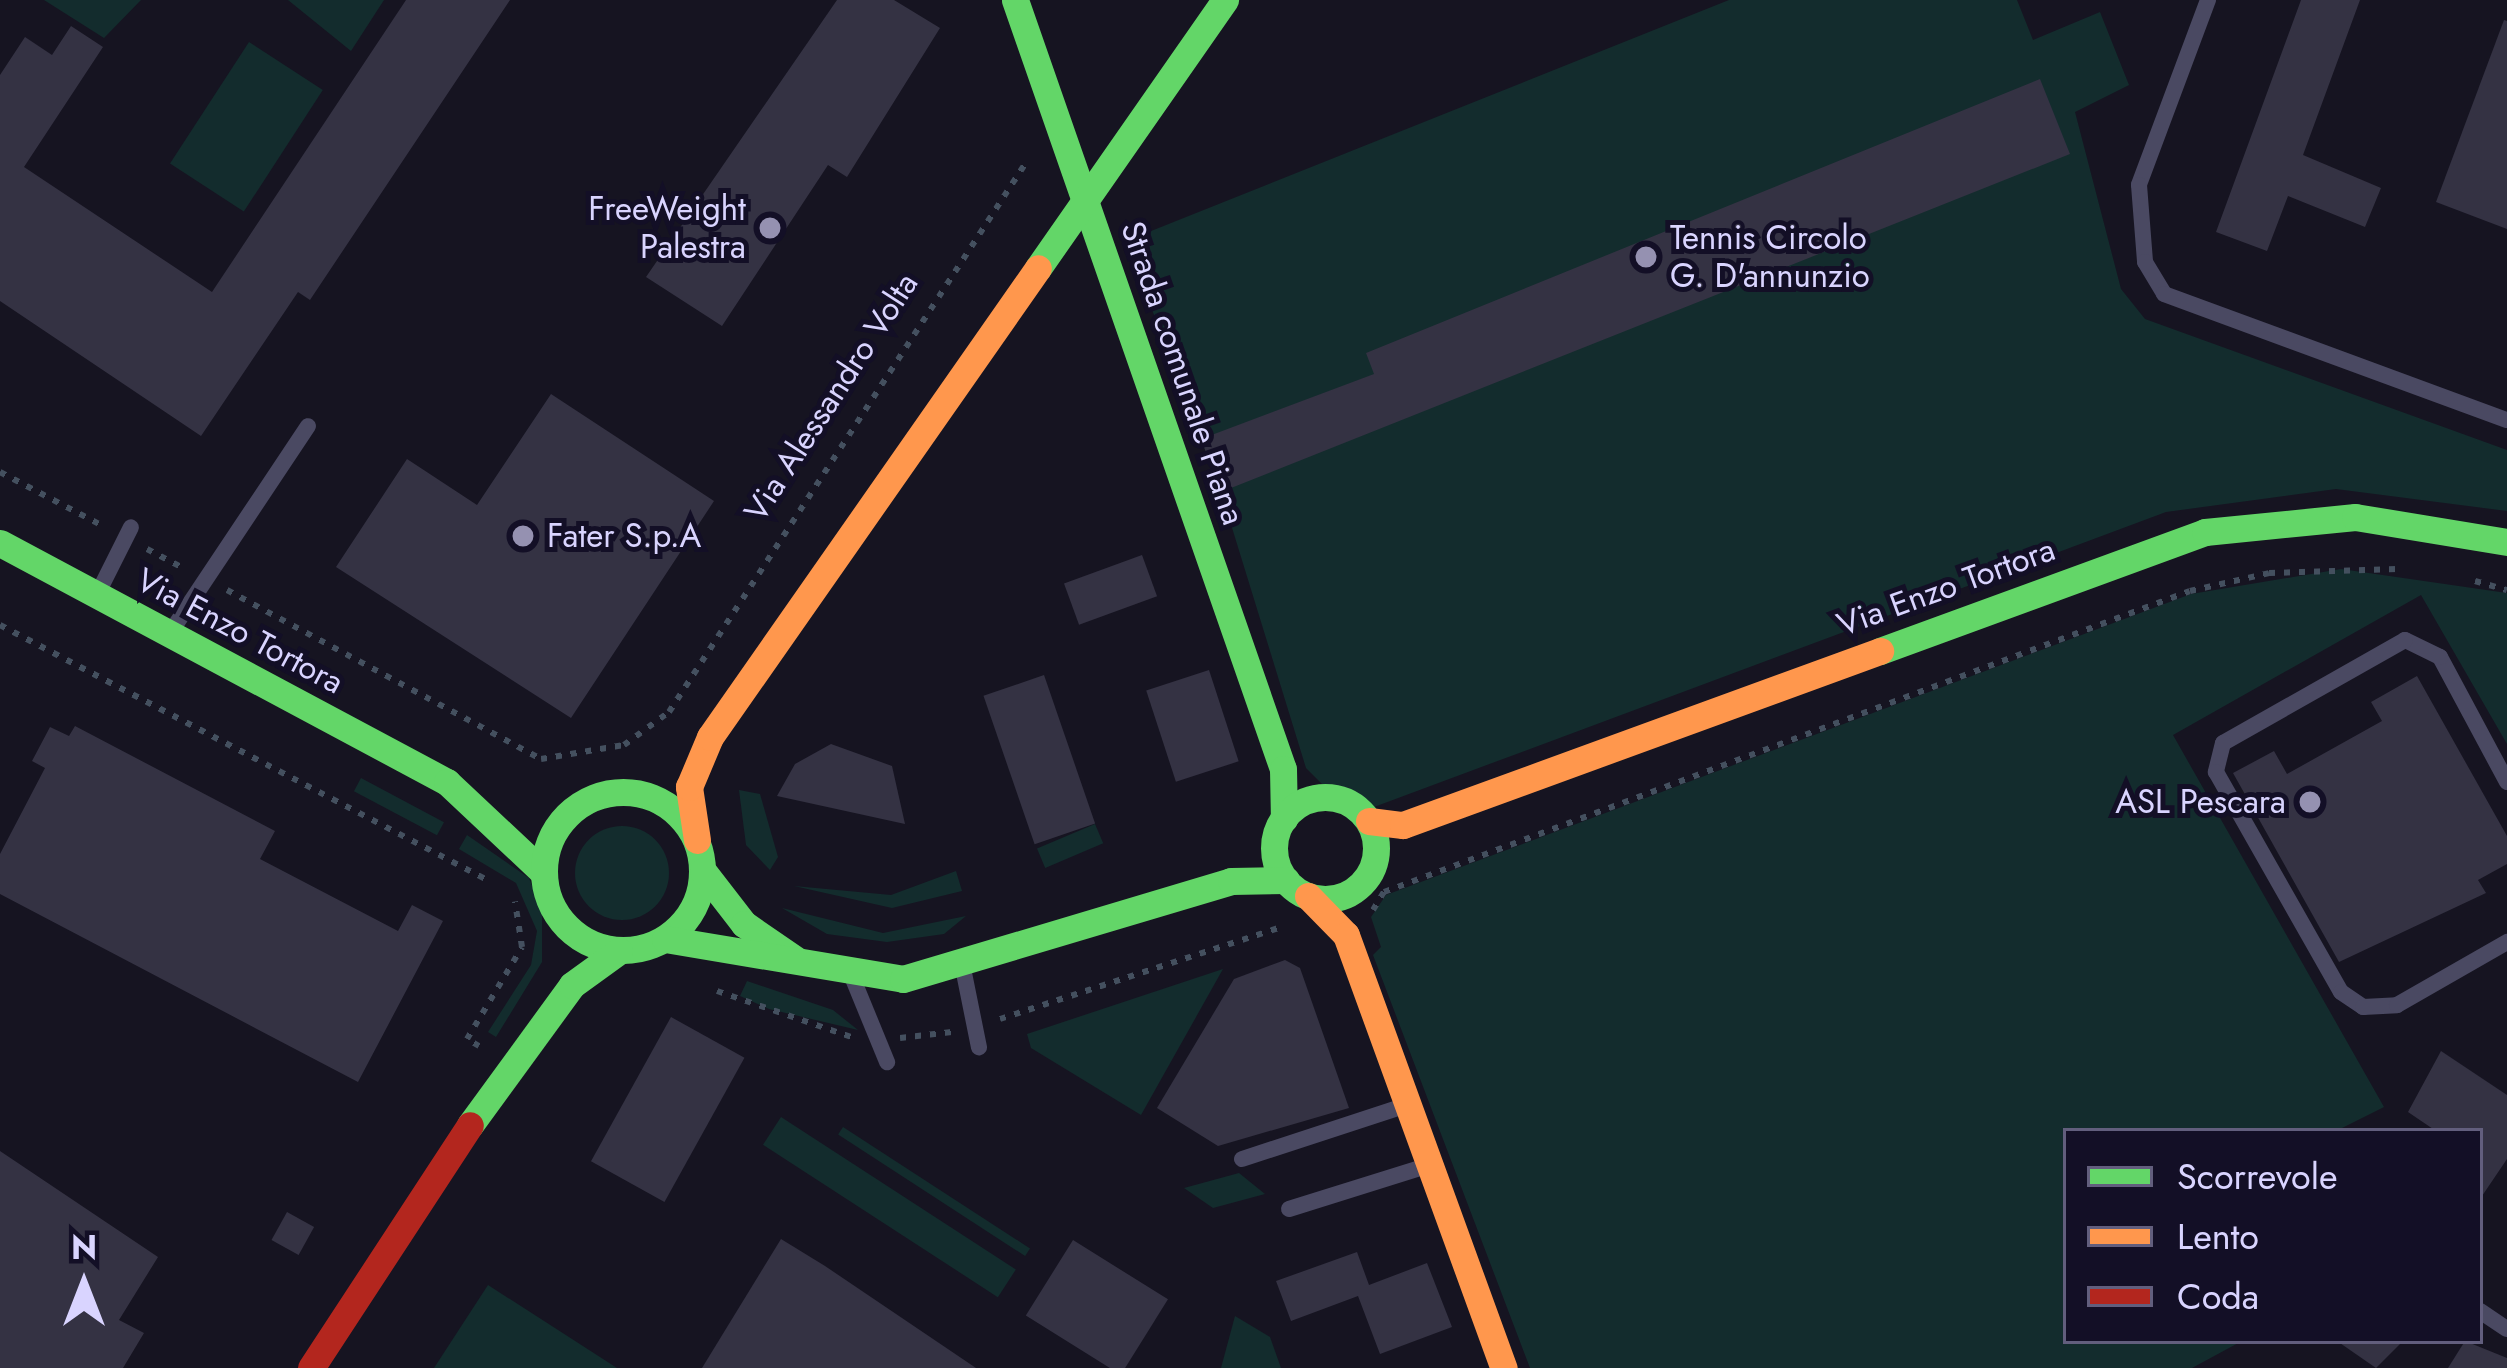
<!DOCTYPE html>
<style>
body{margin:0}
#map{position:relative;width:2507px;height:1368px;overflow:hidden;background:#161421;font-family:Jost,sans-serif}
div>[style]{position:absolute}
.green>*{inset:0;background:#132c2d;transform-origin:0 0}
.round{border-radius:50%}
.building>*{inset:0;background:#343243;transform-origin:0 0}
.path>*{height:6px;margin-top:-3px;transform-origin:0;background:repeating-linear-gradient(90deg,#44505f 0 6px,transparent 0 15px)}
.lane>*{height:16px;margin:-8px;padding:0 8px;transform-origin:8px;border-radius:8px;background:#4a4962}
.fast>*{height:27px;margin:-13.5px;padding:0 13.5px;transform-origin:13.5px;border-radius:13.5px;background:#63d668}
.fast>.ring{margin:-13.5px;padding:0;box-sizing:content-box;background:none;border:27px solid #63d668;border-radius:50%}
.slow>*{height:27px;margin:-13.5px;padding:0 13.5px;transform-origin:13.5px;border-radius:13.5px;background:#ff974d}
.jam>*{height:27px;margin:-13.5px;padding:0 13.5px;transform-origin:13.5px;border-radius:13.5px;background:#b3261e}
.dots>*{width:33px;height:33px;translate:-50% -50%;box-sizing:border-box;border:6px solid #130f26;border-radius:50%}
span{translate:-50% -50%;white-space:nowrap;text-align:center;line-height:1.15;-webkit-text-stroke:10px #130f26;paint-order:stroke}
.poi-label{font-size:33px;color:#d9d4ff}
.right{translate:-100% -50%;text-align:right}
.left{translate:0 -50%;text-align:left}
.street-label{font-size:33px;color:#d9d4ff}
.legend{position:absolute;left:2063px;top:1128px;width:420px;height:216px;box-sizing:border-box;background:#130f26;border:3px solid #625e7d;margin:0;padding:15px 21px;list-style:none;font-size:36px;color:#d9d4ff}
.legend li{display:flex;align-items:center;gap:24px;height:60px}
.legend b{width:60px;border:3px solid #625e7d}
.north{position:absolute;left:24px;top:1224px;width:120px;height:120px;-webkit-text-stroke:9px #130f26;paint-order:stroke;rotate:0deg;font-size:33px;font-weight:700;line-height:48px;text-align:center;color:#d9d4ff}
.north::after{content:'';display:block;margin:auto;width:42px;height:54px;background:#d9d4ff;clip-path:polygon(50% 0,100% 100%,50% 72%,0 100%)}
</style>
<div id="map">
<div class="green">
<i style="clip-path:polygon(44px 0,141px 0,104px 38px)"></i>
<i style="clip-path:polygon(288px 0,384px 0,351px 51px)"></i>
<i style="clip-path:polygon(1729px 0,2017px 0,2033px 40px,2100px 12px,2129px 85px,2075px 112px,2121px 289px,2145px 319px,2507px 450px,2507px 511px,2336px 489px,2166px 512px,1374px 807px,1322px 784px,1306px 768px,1221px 492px,1126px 241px)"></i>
<i style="left:249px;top:42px;width:88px;height:145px;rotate:33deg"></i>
<i style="clip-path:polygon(2341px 569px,2507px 593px,2507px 744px,2421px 595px,2173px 735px,2384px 1107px,2336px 1131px,2066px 1131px,2066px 1341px,2242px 1341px,2192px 1368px,1530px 1368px,1373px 955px,1381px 947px,1371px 917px,1386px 895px,2191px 594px)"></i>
<i style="left:361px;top:778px;width:94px;height:15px;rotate:28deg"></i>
<i style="clip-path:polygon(739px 790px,760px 794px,778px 857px,770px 870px,746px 845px)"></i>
<i style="left:1095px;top:824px;width:21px;height:63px;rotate:67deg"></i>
<i class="round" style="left:575px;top:826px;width:94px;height:94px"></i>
<i style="clip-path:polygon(467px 835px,529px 878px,542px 910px,542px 962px,496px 1037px,488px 1032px,531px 965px,537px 931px,516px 883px,459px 849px)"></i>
<i style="clip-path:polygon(956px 871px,962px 891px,892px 908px,794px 886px,891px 895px)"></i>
<i style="clip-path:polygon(782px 908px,883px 933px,966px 916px,944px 934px,887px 942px,827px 934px)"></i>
<i style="clip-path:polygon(1223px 969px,1141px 1115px,1031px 1048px,1027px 1034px)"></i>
<i style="clip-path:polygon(747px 981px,833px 1010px,858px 1030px,769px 1009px,740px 996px)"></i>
<i style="left:781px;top:1117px;width:280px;height:33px;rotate:33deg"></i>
<i style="left:843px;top:1127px;width:223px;height:9px;rotate:33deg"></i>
<i style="clip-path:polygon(1239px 1173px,1265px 1194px,1213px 1208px,1184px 1188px)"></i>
<i style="clip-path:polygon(488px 1285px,617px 1368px,434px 1368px)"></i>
<i style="clip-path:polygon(1235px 1316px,1270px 1337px,1281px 1368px,1221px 1368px)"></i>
</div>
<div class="building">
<i style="clip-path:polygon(406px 0,510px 0,310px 300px,298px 292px,201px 436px,0 301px,0 75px,25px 37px,52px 55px,71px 26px,103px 47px,24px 167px,212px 292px)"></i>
<i style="clip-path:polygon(837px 0,894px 0,940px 28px,847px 177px,828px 165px,722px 326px,646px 277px)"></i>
<i style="clip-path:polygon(2301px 0,2360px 0,2303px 155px,2381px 188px,2365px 227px,2288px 196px,2267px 251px,2216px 232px)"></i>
<i style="clip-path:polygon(2504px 20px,2507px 21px,2507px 229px,2436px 202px)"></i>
<i style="clip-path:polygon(2040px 79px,2070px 154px,1221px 492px,1201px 439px,1374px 374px,1366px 353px)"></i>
<i style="clip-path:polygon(551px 394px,714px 501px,571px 718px,336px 567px,407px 459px,477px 505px)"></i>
<i style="left:1142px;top:555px;width:44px;height:83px;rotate:70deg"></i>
<i style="left:1209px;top:670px;width:96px;height:66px;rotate:72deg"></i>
<i style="left:1044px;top:675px;width:157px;height:64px;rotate:71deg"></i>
<i style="clip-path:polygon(2417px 676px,2507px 836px,2507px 864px,2478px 880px,2486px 893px,2339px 962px,2233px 773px,2274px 751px,2287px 774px,2382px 721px,2371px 702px)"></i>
<i style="clip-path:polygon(75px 726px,275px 831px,260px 859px,398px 931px,412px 905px,443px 921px,358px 1082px,0 894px,0 854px,45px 768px,32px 761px,50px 727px,69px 736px)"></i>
<i style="clip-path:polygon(831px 744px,892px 766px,905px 824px,777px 796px,795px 764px)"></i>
<i style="clip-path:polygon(1285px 960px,1300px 968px,1349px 1108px,1218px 1146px,1157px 1108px,1234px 979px)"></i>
<i style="left:671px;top:1017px;width:84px;height:165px;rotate:29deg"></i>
<i style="clip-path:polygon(2441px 1051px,2507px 1095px,2507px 1159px,2480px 1199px,2480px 1131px,2436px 1131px,2408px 1112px)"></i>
<i style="clip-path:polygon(0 1151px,158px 1257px,119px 1320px,144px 1333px,123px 1368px,0 1368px)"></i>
<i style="left:287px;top:1212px;width:31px;height:32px;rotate:29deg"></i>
<i style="clip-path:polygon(781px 1239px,825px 1266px,976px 1368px,702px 1368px)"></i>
<i style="left:1073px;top:1240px;width:112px;height:89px;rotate:32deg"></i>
<i style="clip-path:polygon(1357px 1252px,1369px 1285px,1427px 1263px,1452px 1327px,1380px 1354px,1358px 1296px,1291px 1321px,1276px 1281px)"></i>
<i style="clip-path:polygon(2337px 1341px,2403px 1341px,2376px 1368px)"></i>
<i style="clip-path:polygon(2465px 1341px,2507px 1358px,2507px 1368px,2448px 1368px)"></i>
</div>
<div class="path">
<i style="left:0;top:472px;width:116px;rotate:27.7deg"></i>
<i style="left:147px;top:549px;width:41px;rotate:27.8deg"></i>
<i style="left:2475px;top:581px;width:33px;rotate:16deg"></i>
<i style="left:227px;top:590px;width:357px;rotate:28.3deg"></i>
<i style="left:541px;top:759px;width:84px;rotate:-9.6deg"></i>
<i style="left:624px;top:745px;width:56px;rotate:-36.3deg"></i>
<i style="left:669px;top:712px;width:657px;rotate:-56.99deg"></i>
<i style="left:0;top:625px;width:554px;rotate:27.63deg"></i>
<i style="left:1373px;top:910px;width:21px;rotate:-59deg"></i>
<i style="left:1384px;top:892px;width:860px;rotate:-20.48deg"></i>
<i style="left:2190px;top:591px;width:81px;rotate:-12.8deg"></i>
<i style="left:2269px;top:573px;width:128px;rotate:-1.8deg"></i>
<i style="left:717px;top:991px;width:142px;rotate:18.9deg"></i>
<i style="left:1000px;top:1019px;width:299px;rotate:-18.1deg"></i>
<i style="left:900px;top:1038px;width:52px;rotate:-6.6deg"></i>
<i style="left:479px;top:1046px;width:14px;rotate:-150deg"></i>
<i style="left:467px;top:1039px;width:107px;rotate:-59.1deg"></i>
<i style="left:522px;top:947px;width:46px;rotate:-98.8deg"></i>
</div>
<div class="lane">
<i style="left:2208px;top:0;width:197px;rotate:110.5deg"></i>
<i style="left:2139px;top:185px;width:77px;rotate:85.5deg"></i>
<i style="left:2145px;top:262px;width:37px;rotate:59deg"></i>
<i style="left:2164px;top:294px;width:365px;rotate:20.2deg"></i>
<i style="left:100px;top:589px;width:69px;rotate:-63.4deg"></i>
<i style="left:172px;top:630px;width:245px;rotate:-56.3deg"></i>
<i style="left:2507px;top:782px;width:142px;rotate:-118.2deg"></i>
<i style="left:2440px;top:657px;width:39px;rotate:-154deg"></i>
<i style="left:2405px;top:640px;width:209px;rotate:150.5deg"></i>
<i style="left:2223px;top:743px;width:30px;rotate:104deg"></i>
<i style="left:2216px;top:772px;width:253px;rotate:60.4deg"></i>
<i style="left:2341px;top:992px;width:27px;rotate:34deg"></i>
<i style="left:2363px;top:1007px;width:34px;rotate:-3deg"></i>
<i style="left:2397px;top:1005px;width:127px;rotate:-29.8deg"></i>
<i style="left:963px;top:968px;width:81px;rotate:78.6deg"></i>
<i style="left:853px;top:979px;width:90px;rotate:67.7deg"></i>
<i style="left:1242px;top:1159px;width:174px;rotate:-18.1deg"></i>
<i style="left:1289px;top:1209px;width:147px;rotate:-17.4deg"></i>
<i style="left:2480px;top:1311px;width:32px;rotate:34deg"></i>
</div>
<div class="fast">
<i style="left:1015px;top:0;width:814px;rotate:70.79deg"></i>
<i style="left:1283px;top:769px;width:50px;rotate:88.9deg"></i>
<i style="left:1038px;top:268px;width:327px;rotate:-55.1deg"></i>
<i style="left:0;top:543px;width:507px;rotate:28.13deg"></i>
<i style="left:447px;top:782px;width:132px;rotate:43.2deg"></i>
<i style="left:1880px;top:651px;width:346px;rotate:-20.1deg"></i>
<i style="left:2205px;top:532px;width:151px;rotate:-5.7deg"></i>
<i style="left:2355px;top:517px;width:154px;rotate:9.3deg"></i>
<i class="ring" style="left:544px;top:792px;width:131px;height:131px"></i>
<i class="ring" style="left:1274px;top:797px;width:75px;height:75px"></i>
<i style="left:703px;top:871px;width:67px;rotate:52.3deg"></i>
<i style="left:744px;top:924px;width:62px;rotate:34.5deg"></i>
<i style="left:665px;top:939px;width:241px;rotate:9.5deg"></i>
<i style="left:903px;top:979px;width:342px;rotate:-16.6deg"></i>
<i style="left:1231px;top:881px;width:55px;rotate:-1deg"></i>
<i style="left:470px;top:1125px;width:173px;rotate:-53.9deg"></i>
<i style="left:572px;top:985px;width:58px;rotate:-35.9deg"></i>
</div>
<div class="slow">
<i style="left:1369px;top:821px;width:34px;rotate:7deg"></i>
<i style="left:1403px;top:825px;width:508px;rotate:-20.04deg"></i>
<i style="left:697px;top:840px;width:54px;rotate:-98.6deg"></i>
<i style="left:689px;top:787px;width:54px;rotate:-67.2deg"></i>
<i style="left:710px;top:737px;width:572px;rotate:-55.03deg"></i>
<i style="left:1308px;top:896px;width:54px;rotate:45.7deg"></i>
<i style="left:1346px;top:935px;width:461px;rotate:70deg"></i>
</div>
<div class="jam">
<i style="left:311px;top:1368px;width:290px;rotate:-56.8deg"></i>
</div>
<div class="dots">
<i style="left:770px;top:228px;background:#9591b1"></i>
<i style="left:1646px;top:257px;background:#9591b1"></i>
<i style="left:523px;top:536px;background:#9591b1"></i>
<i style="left:2310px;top:802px;background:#9591b1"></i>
</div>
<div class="poi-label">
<span class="right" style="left:746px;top:228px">FreeWeight<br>Palestra</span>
<span class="left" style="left:1670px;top:257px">Tennis Circolo<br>G. D'annunzio</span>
<span class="left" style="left:547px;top:536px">Fater S.p.A</span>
<span class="right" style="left:2286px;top:802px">ASL Pescara</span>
</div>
<div class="street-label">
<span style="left:1183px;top:373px;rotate:71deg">Strada comunale Piana</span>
<span style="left:831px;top:397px;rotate:-57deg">Via Alessandro Volta</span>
<span style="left:1946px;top:587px;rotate:-20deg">Via Enzo Tortora</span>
<span style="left:240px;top:631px;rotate:28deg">Via Enzo Tortora</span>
</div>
<ul class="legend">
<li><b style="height:15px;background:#63d668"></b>Scorrevole</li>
<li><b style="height:15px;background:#ff974d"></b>Lento</li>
<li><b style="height:15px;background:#b3261e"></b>Coda</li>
</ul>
<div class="north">N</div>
</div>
